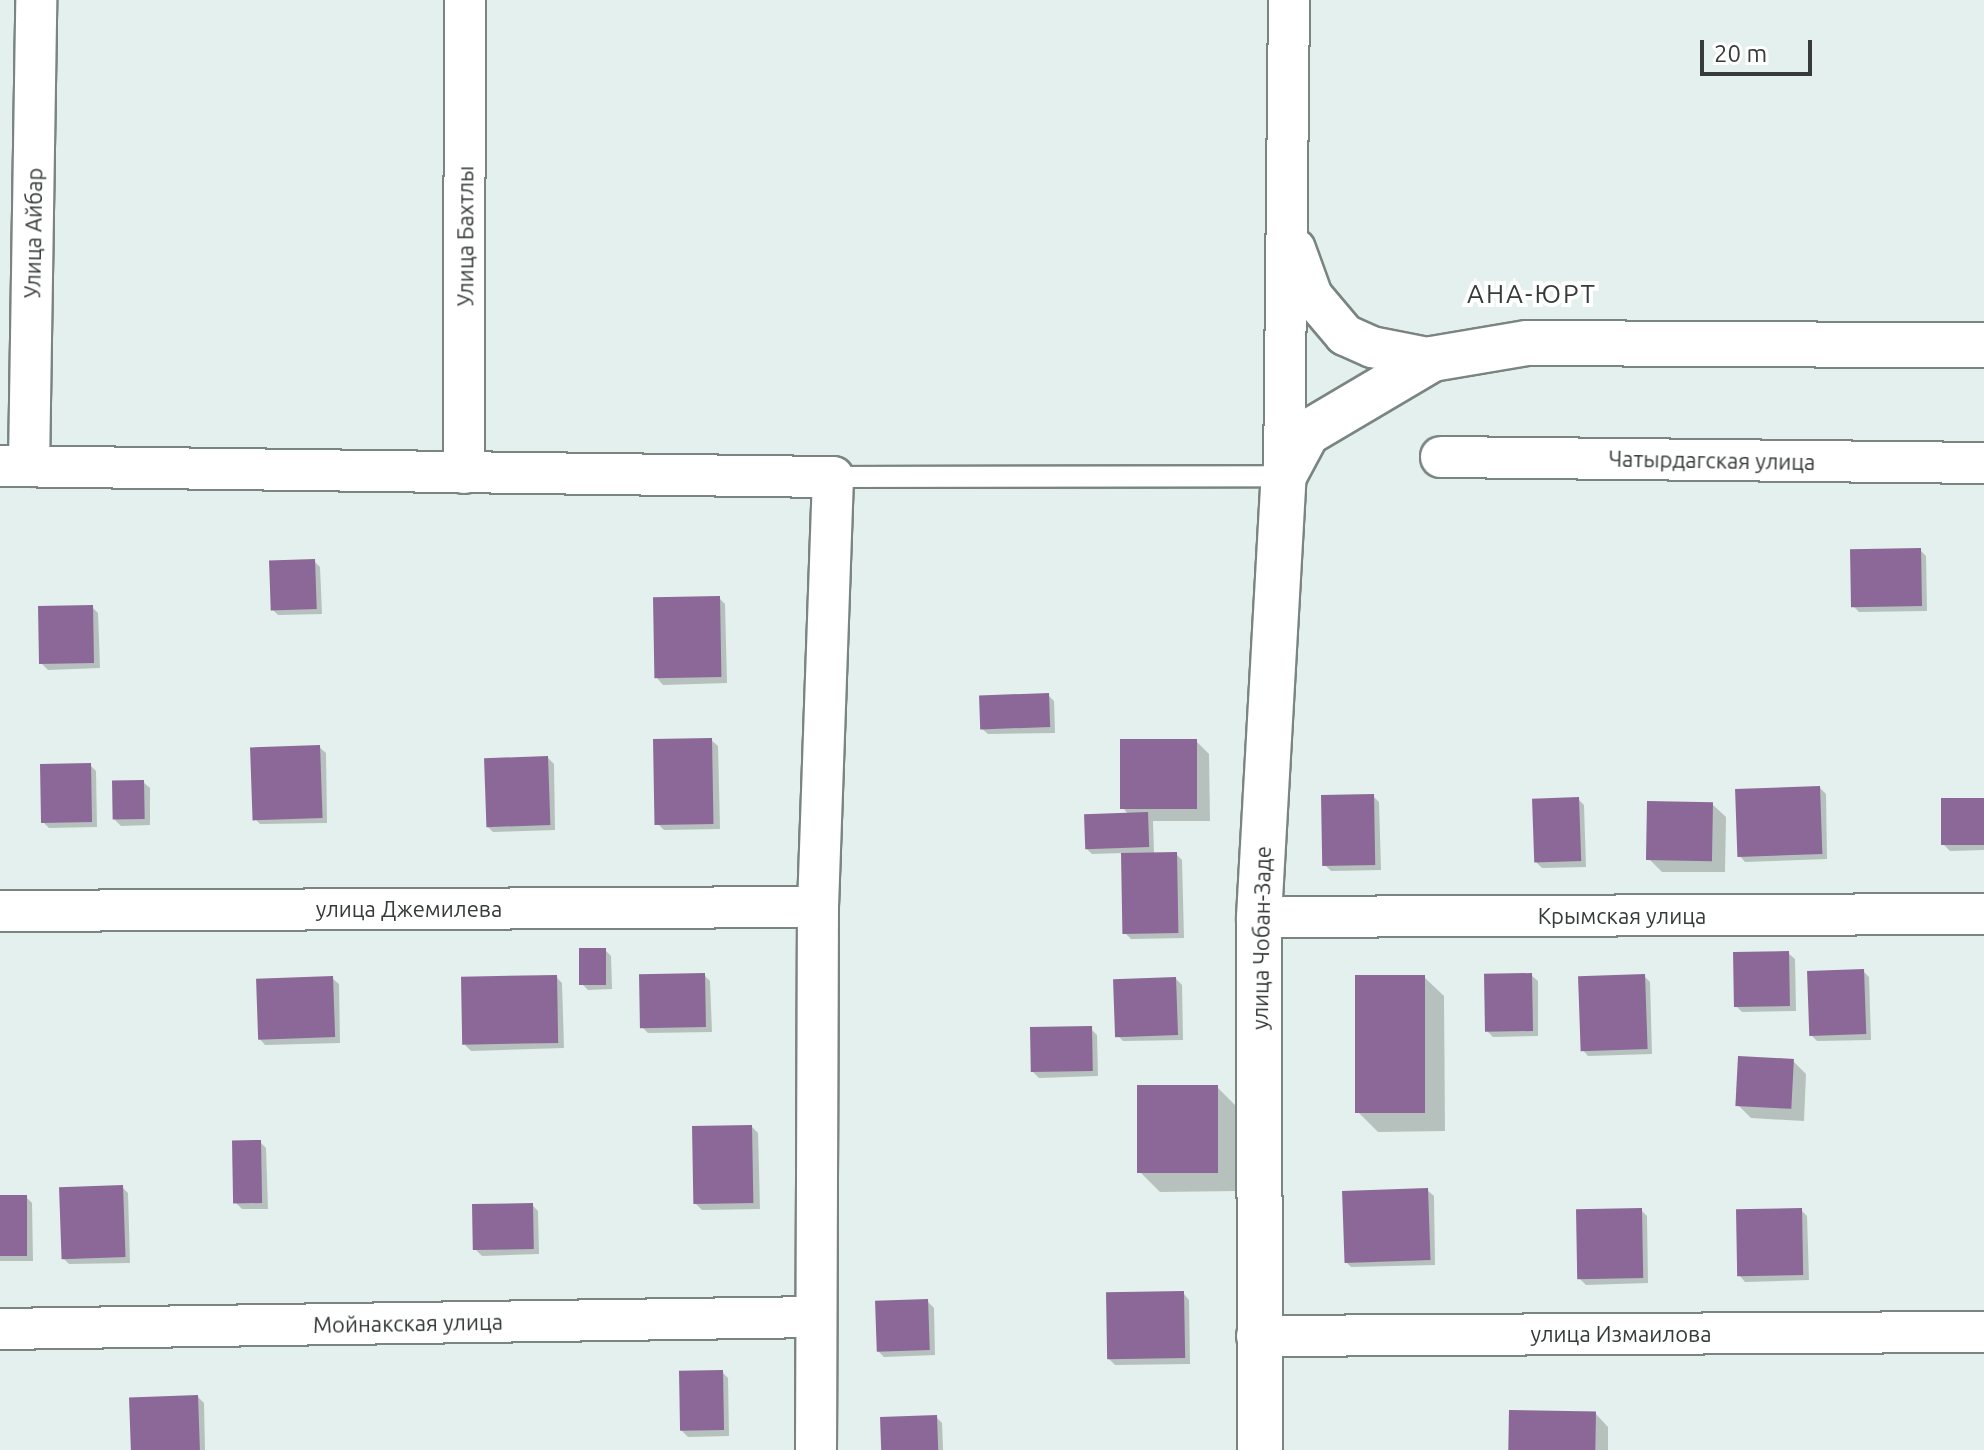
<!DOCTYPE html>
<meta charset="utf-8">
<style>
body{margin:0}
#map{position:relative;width:1984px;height:1450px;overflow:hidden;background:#e4f0ed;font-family:Ubuntu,sans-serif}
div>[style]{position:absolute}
.shadow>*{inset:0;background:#0003}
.building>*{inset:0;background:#8b6897;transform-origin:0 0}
.roads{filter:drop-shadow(2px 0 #7a8582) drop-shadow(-2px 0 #7a8582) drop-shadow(0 2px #7a8582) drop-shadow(0 -2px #7a8582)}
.lane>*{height:20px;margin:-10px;padding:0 10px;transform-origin:10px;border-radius:10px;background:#fff}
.street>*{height:40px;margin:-20px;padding:0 20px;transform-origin:20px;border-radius:20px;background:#fff}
.secondary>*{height:44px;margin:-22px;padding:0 22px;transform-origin:22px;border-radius:22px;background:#fff}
span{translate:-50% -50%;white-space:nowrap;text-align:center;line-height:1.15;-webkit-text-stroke:8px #fff;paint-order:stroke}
.street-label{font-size:22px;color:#363b3a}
.quarter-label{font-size:26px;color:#363b3a;letter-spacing:2px}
.scale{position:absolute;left:1700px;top:40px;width:112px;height:36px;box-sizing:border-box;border:4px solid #363b3a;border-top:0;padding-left:10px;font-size:24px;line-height:28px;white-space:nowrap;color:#363b3a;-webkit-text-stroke:6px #fff;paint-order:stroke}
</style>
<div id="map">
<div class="shadow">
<i style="clip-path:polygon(1920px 550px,1926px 556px,1927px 611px,1859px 612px,1853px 606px)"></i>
<i style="clip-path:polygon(314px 561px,320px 567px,322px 614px,278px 615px,272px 609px)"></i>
<i style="clip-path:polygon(719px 598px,725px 604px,727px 683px,663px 685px,657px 678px)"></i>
<i style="clip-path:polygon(92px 607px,98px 613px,100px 668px,48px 670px,42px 664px)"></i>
<i style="clip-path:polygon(1048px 695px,1054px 701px,1055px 733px,988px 734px,981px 728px)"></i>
<i style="clip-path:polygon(711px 740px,718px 746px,720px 829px,664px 830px,658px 824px)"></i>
<i style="clip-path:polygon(1196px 741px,1209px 754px,1210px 821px,1153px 821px,1154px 854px,1176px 854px,1182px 860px,1184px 938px,1131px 939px,1125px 933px,1123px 853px,1092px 854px,1086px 848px,1129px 815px,1123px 808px)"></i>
<i style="clip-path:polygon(319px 747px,326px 753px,327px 823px,260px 824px,254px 818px)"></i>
<i style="clip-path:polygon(548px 758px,554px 764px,555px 830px,493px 832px,487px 826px)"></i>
<i style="clip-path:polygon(90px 765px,96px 771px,97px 827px,49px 828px,43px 822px)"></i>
<i style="clip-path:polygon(143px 782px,150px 788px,150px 825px,121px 826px,115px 820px)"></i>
<i style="clip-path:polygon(1820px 788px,1826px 794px,1827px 859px,1745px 862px,1739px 855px)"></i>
<i style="clip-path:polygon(1373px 796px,1379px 802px,1381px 870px,1331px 871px,1325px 865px)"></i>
<i style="clip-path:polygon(1578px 799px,1584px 805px,1586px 867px,1542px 868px,1536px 862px)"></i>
<i style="clip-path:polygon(1984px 800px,1984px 850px,1950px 851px,1944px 845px)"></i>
<i style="clip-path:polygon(1712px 804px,1726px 817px,1725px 872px,1662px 872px,1649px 859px)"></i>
<i style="clip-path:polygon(605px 950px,611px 956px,612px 989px,588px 990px,582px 984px)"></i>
<i style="clip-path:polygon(1788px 953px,1795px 959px,1796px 1011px,1742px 1012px,1736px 1006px)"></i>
<i style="clip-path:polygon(1863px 971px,1869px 977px,1871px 1040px,1817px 1041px,1811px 1035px)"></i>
<i style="clip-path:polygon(704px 975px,710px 981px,712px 1032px,648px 1033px,642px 1027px)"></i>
<i style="clip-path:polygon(1531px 975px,1538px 981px,1538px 1036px,1493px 1037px,1487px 1031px)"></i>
<i style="clip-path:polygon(1644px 976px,1650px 982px,1652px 1054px,1588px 1056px,1582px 1049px)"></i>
<i style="clip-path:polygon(556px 977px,562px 983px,564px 1048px,471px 1051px,465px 1045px)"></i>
<i style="clip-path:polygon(1424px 977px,1444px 996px,1445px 1131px,1378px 1132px,1358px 1112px)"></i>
<i style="clip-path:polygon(332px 978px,339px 984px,340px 1043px,265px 1045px,259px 1038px)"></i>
<i style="clip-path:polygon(1176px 979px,1182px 985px,1183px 1040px,1123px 1041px,1117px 1035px)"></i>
<i style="clip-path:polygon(1091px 1029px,1097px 1035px,1098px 1076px,1039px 1078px,1033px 1072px)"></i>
<i style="clip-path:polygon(1793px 1061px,1806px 1074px,1804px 1121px,1751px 1118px,1738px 1105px)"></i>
<i style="clip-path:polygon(1217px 1087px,1237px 1107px,1238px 1191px,1160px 1192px,1140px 1172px)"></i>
<i style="clip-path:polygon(752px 1127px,758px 1133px,760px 1209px,702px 1210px,696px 1204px)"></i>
<i style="clip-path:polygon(260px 1142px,266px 1148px,268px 1209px,242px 1209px,236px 1203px)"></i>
<i style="clip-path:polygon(122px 1187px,128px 1193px,130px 1263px,69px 1264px,63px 1258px)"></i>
<i style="clip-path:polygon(1427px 1190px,1434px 1196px,1435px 1265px,1351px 1267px,1345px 1261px)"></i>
<i style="clip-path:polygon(0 1197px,26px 1197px,32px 1203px,33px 1261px,0 1261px)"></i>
<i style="clip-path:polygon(532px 1205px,538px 1211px,539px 1254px,482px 1256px,476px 1250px)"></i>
<i style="clip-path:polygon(1641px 1210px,1647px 1216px,1648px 1283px,1586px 1285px,1580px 1279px)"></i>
<i style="clip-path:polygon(1801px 1210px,1807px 1216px,1809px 1280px,1745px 1282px,1739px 1275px)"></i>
<i style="clip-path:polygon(1183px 1293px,1189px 1300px,1190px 1364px,1115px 1365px,1109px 1359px)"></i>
<i style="clip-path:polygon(928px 1302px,934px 1308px,935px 1355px,884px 1357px,878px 1351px)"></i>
<i style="clip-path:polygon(722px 1372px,728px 1378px,729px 1436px,688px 1437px,682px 1431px)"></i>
<i style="clip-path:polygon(198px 1397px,204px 1403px,205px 1450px,132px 1450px)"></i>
<i style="clip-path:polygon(1595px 1413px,1608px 1427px,1608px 1450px,1510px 1450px)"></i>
<i style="clip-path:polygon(936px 1417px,942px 1423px,943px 1450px,883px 1450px)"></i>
</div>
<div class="building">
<i style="left:1921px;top:548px;width:58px;height:71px;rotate:89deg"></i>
<i style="left:315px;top:559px;width:50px;height:46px;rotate:88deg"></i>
<i style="left:720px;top:596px;width:81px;height:67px;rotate:89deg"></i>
<i style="left:93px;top:605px;width:58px;height:55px;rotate:89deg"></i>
<i style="left:1049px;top:693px;width:34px;height:70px;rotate:88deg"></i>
<i style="left:712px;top:738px;width:86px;height:59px;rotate:89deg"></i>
<i style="left:1197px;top:739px;width:70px;height:77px;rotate:90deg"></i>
<i style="left:320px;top:745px;width:73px;height:70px;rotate:88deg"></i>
<i style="left:548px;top:756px;width:69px;height:64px;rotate:88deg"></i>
<i style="left:91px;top:763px;width:59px;height:51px;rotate:89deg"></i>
<i style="left:144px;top:780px;width:39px;height:32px;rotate:89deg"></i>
<i style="left:1820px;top:786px;width:68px;height:85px;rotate:88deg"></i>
<i style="left:1374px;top:794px;width:71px;height:53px;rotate:89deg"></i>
<i style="left:1579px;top:797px;width:64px;height:47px;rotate:88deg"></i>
<i style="left:1984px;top:798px;width:47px;height:43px;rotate:90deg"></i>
<i style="left:1647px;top:801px;width:66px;height:59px;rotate:1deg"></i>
<i style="left:1148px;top:812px;width:35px;height:64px;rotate:88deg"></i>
<i style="left:1177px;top:852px;width:81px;height:56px;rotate:89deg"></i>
<i style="left:579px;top:948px;width:27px;height:37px"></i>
<i style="left:1789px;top:951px;width:55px;height:56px;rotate:89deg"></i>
<i style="left:1864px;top:969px;width:65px;height:57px;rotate:88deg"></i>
<i style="left:705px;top:973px;width:54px;height:66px;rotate:89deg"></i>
<i style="left:1532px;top:973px;width:58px;height:48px;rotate:89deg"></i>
<i style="left:1645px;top:974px;width:75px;height:67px;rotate:88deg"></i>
<i style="left:557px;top:975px;width:68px;height:96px;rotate:89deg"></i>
<i style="left:1355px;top:975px;width:70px;height:138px"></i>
<i style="left:333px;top:976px;width:61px;height:77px;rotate:88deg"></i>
<i style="left:1176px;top:977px;width:58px;height:63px;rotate:88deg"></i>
<i style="left:1092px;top:1026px;width:45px;height:62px;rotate:89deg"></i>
<i style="left:1738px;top:1056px;width:56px;height:50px;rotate:3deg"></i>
<i style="left:1137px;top:1085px;width:81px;height:88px"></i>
<i style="left:752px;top:1125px;width:78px;height:60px;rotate:89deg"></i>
<i style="left:261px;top:1140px;width:63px;height:29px;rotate:89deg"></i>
<i style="left:123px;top:1185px;width:72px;height:64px;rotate:88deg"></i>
<i style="left:1428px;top:1188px;width:72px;height:86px;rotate:88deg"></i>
<i style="left:0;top:1195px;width:27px;height:61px"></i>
<i style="left:533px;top:1203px;width:46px;height:61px;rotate:89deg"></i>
<i style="left:1642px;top:1208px;width:70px;height:66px;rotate:89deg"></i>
<i style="left:1802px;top:1208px;width:67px;height:66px;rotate:89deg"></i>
<i style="left:1184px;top:1291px;width:67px;height:78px;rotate:89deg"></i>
<i style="left:928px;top:1299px;width:51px;height:53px;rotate:88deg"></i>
<i style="left:723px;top:1370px;width:60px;height:44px;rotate:89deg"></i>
<i style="left:198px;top:1395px;width:55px;height:69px;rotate:88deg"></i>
<i style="left:1509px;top:1410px;width:87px;height:40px;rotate:1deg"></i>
<i style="left:937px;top:1415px;width:35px;height:57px;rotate:88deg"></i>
</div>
<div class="roads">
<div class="lane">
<i style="left:833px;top:477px;width:451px;rotate:-0.1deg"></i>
</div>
<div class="street">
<i style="left:1295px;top:249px;width:50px;rotate:70.1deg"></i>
<i style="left:1312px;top:296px;width:51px;rotate:49.8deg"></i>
<i style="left:1345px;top:335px;width:30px;rotate:24deg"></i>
<i style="left:1372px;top:347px;width:61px;rotate:11.3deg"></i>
<i style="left:1441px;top:457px;width:543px;rotate:0.63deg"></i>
<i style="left:0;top:466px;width:833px;rotate:0.76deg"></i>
<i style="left:833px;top:477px;width:430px;rotate:92deg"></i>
<i style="left:818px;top:907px;width:543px;rotate:90.21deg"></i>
<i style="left:29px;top:466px;width:466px;rotate:-89.1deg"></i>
<i style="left:464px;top:473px;width:473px;rotate:-89.9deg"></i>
<i style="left:1284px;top:476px;width:476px;rotate:-89.4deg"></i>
<i style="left:0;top:911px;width:818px;rotate:-0.28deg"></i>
<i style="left:1259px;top:917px;width:725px;rotate:-0.24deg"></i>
<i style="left:0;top:1329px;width:816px;rotate:-0.84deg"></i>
<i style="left:1257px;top:1336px;width:727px;rotate:-0.32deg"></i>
</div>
<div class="secondary">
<i style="left:1260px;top:1450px;width:533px;rotate:-90.11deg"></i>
<i style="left:1259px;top:917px;width:442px;rotate:-86.8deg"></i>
<i style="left:1284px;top:476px;width:49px;rotate:-61.9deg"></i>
<i style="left:1307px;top:433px;width:145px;rotate:-30.6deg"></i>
<i style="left:1432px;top:359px;width:96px;rotate:-9.6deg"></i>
<i style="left:1527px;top:343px;width:457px;rotate:0.3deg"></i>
</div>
</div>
<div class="street-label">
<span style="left:33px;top:233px;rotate:-89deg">Улица Айбар</span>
<span style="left:465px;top:236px;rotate:-90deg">Улица Бахтлы</span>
<span style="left:1712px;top:460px;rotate:1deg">Чатырдагская улица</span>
<span style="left:409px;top:909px">улица Джемилева</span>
<span style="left:1622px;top:916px">Крымская улица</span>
<span style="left:1261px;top:938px;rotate:-89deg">улица Чобан-Заде</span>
<span style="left:408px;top:1323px;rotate:-1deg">Мойнакская улица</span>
<span style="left:1621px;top:1334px">улица Измаилова</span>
</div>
<div class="quarter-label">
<span style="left:1532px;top:294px">АНА-ЮРТ</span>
</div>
<div class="scale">20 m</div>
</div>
